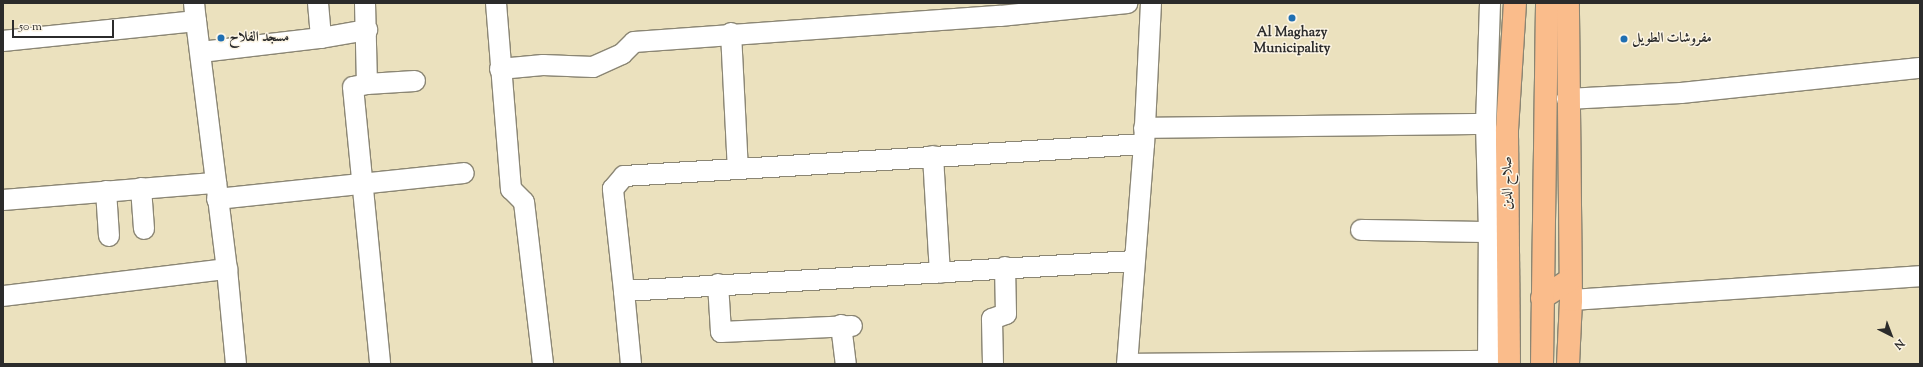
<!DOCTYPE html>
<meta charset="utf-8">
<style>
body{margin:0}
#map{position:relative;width:1923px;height:367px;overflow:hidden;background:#ebe1be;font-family:"Sorts Mill Goudy",Amiri,serif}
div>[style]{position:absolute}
.roads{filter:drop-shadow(1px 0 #8b8674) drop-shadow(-1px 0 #8b8674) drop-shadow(0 1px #8b8674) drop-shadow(0 -1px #8b8674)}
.minor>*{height:20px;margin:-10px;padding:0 10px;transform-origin:10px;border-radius:10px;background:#fff}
.major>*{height:22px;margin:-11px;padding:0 11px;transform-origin:11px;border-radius:11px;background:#fabc8b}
.highway>*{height:22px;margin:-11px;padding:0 11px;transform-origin:11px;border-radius:11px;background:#fabc8b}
.dots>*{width:11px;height:11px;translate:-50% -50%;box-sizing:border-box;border:2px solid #fcf5e5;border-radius:50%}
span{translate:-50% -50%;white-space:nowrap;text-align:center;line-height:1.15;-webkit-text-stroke:3px #fcf5e5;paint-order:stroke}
.poi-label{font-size:14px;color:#2b2b2b;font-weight:700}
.left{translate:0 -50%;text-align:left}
.street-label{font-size:14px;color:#2b2b2b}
.frame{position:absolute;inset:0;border:4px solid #2b2b2b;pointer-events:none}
.north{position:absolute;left:1871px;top:315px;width:40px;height:40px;-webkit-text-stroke:3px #fcf5e5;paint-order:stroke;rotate:138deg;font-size:11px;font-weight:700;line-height:16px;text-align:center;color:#2b2b2b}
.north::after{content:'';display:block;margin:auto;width:14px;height:18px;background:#2b2b2b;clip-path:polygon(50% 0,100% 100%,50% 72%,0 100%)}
.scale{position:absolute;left:12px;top:20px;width:102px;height:18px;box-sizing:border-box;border:2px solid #2b2b2b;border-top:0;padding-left:5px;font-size:12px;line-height:14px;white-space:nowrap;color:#2b2b2b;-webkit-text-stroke:3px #fcf5e5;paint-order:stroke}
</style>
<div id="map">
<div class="roads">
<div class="minor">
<i style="left:194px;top:3px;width:18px;rotate:84deg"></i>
<i style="left:318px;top:3px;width:35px;rotate:85deg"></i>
<i style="left:365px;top:3px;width:81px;rotate:88.6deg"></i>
<i style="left:367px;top:84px;width:14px;rotate:168deg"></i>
<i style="left:353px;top:87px;width:278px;rotate:84.4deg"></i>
<i style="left:496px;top:3px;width:187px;rotate:85.4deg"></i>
<i style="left:511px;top:189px;width:18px;rotate:45deg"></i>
<i style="left:524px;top:202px;width:163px;rotate:83.3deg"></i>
<i style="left:1151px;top:3px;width:141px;rotate:92.8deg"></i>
<i style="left:1144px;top:144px;width:221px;rotate:94.4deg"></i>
<i style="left:1127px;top:364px;width:361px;rotate:-0.5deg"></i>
<i style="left:731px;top:33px;width:136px;rotate:87.1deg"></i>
<i style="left:3px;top:41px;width:194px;rotate:-5.9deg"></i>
<i style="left:196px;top:21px;width:250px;rotate:82.9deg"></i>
<i style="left:227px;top:269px;width:95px;rotate:84.6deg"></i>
<i style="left:201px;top:52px;width:121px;rotate:-6.7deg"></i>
<i style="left:321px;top:38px;width:47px;rotate:-9.9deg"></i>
<i style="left:500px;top:69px;width:43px;rotate:-5.3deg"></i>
<i style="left:543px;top:65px;width:50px;rotate:2.3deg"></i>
<i style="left:593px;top:67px;width:32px;rotate:-24deg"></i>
<i style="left:622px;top:54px;width:17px;rotate:-45deg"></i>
<i style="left:634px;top:42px;width:367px;rotate:-4.1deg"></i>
<i style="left:1000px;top:16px;width:128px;rotate:-5.8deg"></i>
<i style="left:367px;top:84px;width:48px;rotate:-3.6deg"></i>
<i style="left:1567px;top:99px;width:114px;rotate:-3deg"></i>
<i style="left:1681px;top:93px;width:240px;rotate:-6deg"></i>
<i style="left:1144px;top:128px;width:342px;rotate:-0.7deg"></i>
<i style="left:933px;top:156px;width:117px;rotate:86.6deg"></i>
<i style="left:141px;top:188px;width:41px;rotate:85.8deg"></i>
<i style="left:106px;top:191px;width:45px;rotate:86.2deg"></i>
<i style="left:217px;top:199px;width:248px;rotate:-6deg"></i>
<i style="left:3px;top:200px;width:214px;rotate:-4.6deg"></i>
<i style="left:1361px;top:230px;width:128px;rotate:0.9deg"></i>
<i style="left:718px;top:284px;width:48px;rotate:86.4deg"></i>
<i style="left:721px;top:332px;width:131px;rotate:-2.6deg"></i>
<i style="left:624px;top:291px;width:103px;rotate:-96.2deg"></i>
<i style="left:613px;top:189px;width:17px;rotate:-50deg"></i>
<i style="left:624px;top:176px;width:521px;rotate:-3.52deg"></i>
<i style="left:3px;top:296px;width:226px;rotate:-6.9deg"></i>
<i style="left:1571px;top:300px;width:350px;rotate:-3.9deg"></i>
<i style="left:841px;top:325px;width:39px;rotate:83deg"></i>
<i style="left:631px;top:364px;width:73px;rotate:-95.5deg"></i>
<i style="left:624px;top:291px;width:511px;rotate:-3.37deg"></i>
<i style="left:993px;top:364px;width:45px;rotate:-91.3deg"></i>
<i style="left:992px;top:319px;width:15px;rotate:-20deg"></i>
<i style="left:1006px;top:314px;width:47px;rotate:-91.2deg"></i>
<i style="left:1488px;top:364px;width:132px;rotate:-89.6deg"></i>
<i style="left:1489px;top:232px;width:108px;rotate:-91.6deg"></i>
<i style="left:1486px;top:124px;width:121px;rotate:-88.1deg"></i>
</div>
<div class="major">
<i style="left:1568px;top:364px;width:64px;rotate:-87.3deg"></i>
<i style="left:1571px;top:300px;width:297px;rotate:-90.6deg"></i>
</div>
<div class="highway">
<i style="left:1542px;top:298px;width:33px;rotate:-33deg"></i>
<i style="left:1509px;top:364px;width:234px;rotate:-90.5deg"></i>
<i style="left:1507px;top:130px;width:127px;rotate:-86.4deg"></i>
<i style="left:1542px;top:364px;width:361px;rotate:-89.2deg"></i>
</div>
</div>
<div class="dots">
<i style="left:1292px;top:18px;background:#1f6fb2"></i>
<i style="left:221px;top:38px;background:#1f6fb2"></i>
<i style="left:1624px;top:39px;background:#1f6fb2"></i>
</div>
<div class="poi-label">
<span style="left:1292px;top:41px">Al Maghazy<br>Municipality</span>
<span class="left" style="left:229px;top:38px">مسجد الفلاح</span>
<span class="left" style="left:1632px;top:39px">مفروشات الطويل</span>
</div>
<div class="street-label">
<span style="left:1508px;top:183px;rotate:-90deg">صلاح الدين</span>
</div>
<div class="frame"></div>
<div class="north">N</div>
<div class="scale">50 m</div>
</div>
